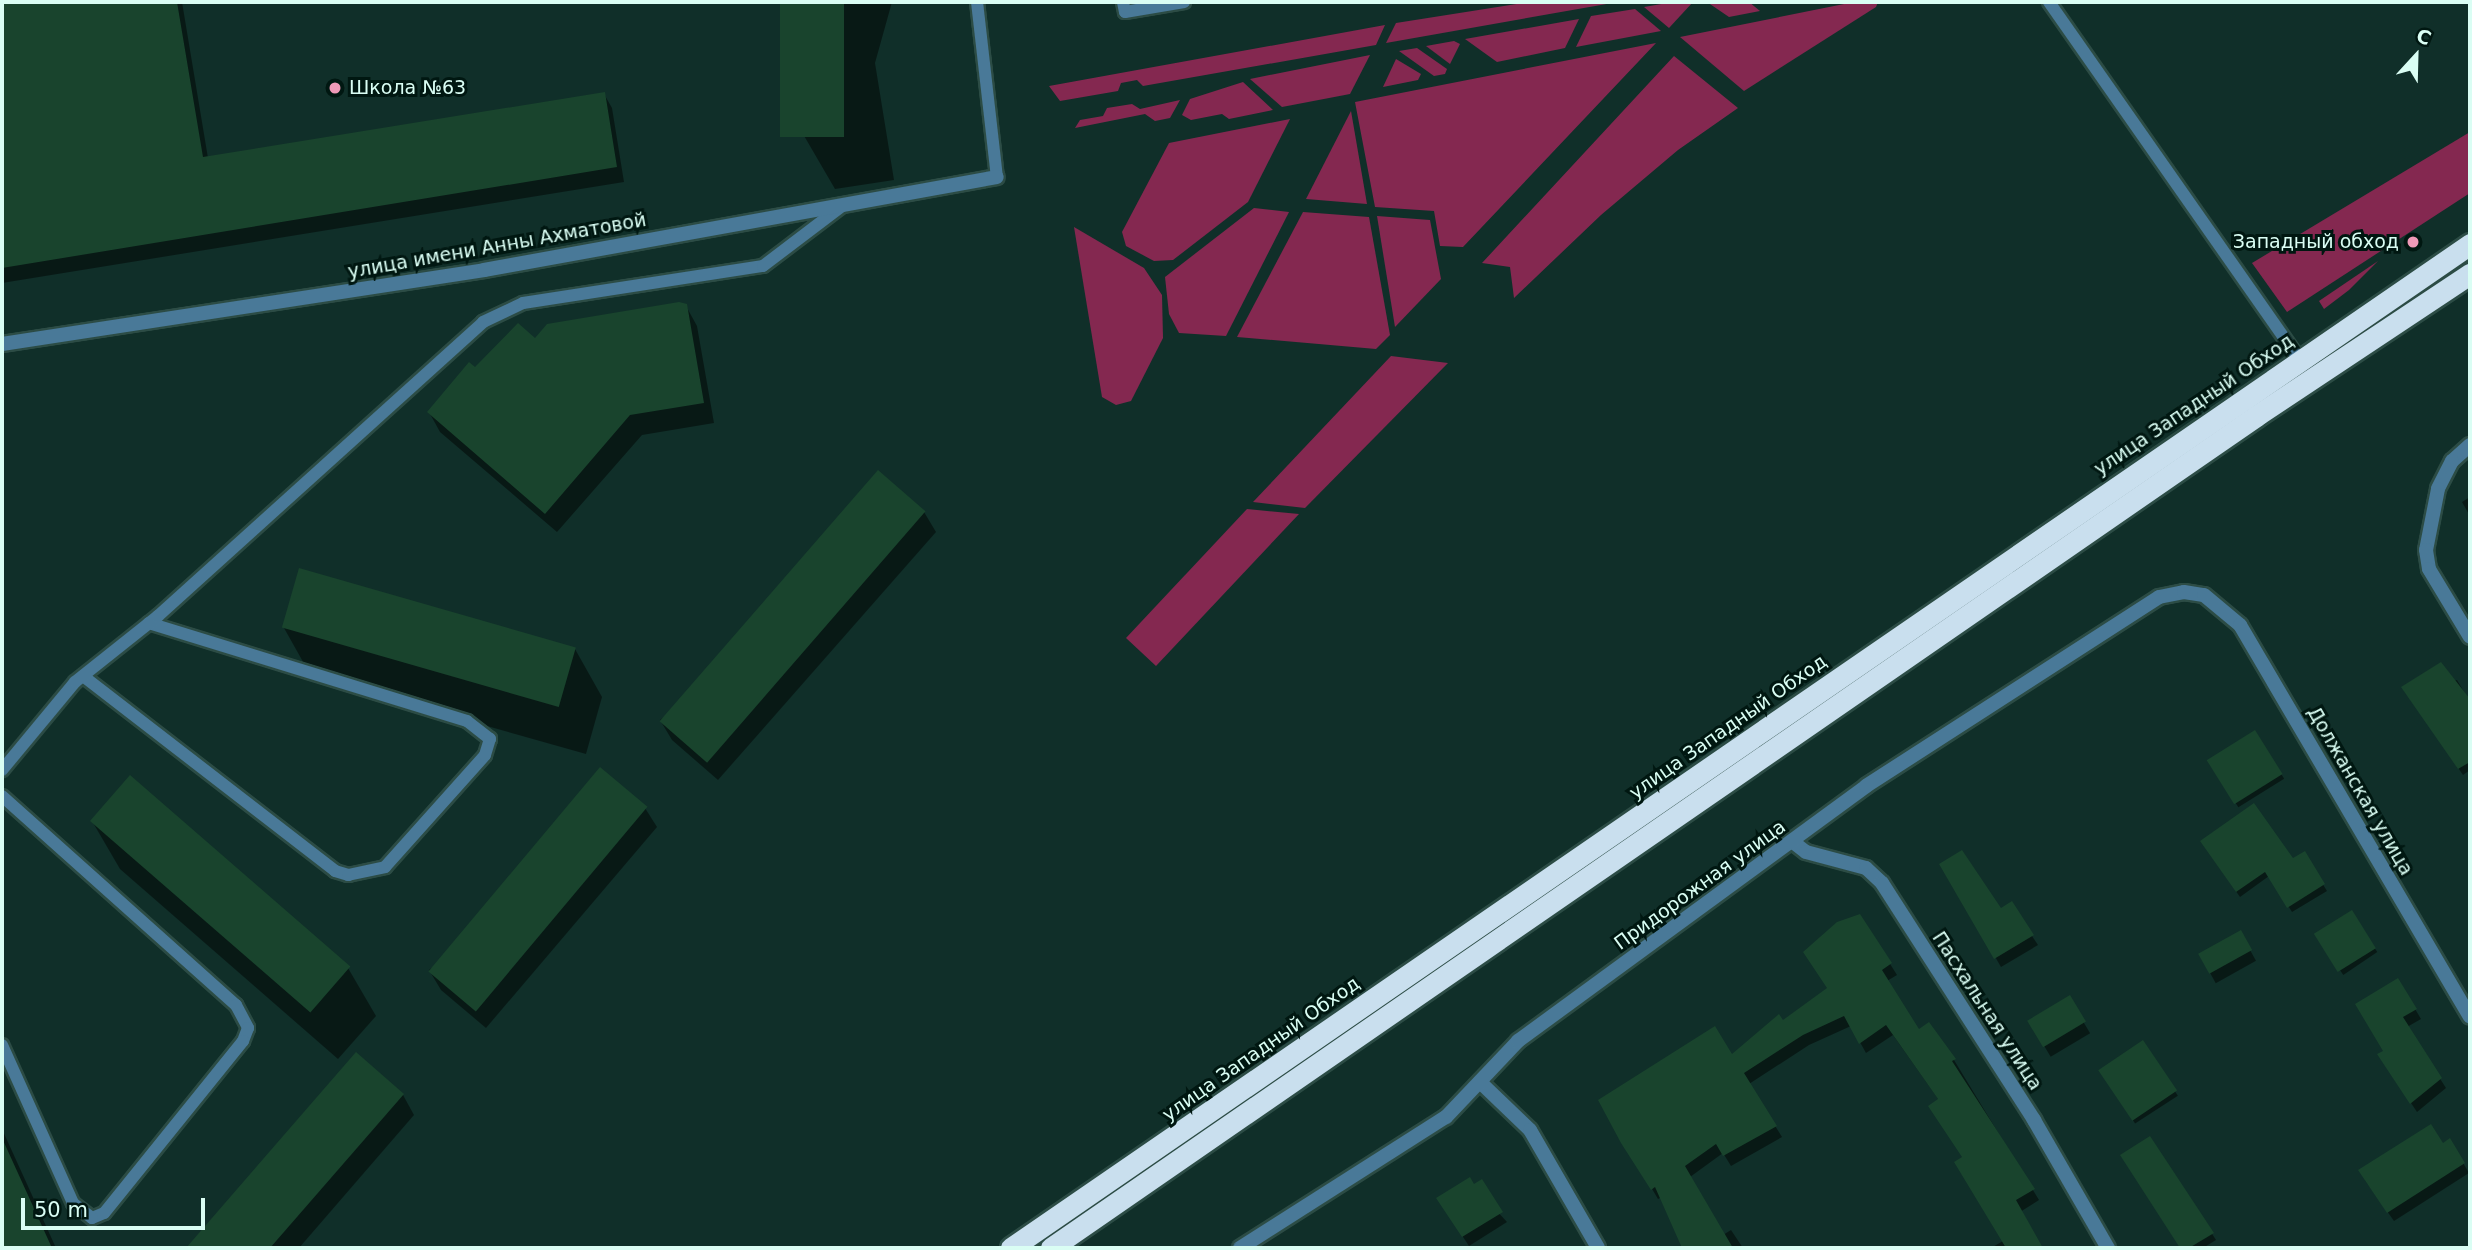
<!DOCTYPE html>
<meta charset="utf-8">
<style>
body{margin:0}
#map{position:relative;width:2472px;height:1250px;overflow:hidden;background:#102f29;font-family:"DejaVu Sans",sans-serif}
div>[style]{position:absolute}
.green>*{inset:0;background:#842850}
.shadow>*{inset:0;background:#0007;transform-origin:0 0}
.building>*{inset:0;background:#19442d;transform-origin:0 0}
.roads{filter:drop-shadow(2px 0 #2c4c45) drop-shadow(-2px 0 #2c4c45) drop-shadow(0 2px #2c4c45) drop-shadow(0 -2px #2c4c45)}
.lane>*{height:12px;margin:-6px;padding:0 6px;transform-origin:6px;border-radius:6px;background:#497998}
.street>*{height:14px;margin:-7px;padding:0 7px;transform-origin:7px;border-radius:7px;background:#497998}
.highway>*{height:21px;margin:-10.5px;padding:0 10.5px;transform-origin:10.5px;border-radius:10.5px;background:#c9dfee}
.dots>*{width:19px;height:19px;translate:-50% -50%;box-sizing:border-box;border:4px solid #001711;border-radius:50%}
span{translate:-50% -50%;white-space:nowrap;text-align:center;line-height:1.15;-webkit-text-stroke:6px #001711;paint-order:stroke}
.poi-label{font-size:19px;color:#dafef4}
.left{translate:0 -50%;text-align:left}
.right{translate:-100% -50%;text-align:right}
.street-label{font-size:19px;color:#dafef4}
.frame{position:absolute;inset:0;border:4px solid #dafef4;pointer-events:none}
.north{position:absolute;left:2381px;top:21px;width:70px;height:70px;-webkit-text-stroke:5px #001711;paint-order:stroke;rotate:22deg;font-size:19px;font-weight:700;line-height:28px;text-align:center;color:#dafef4}
.north::after{content:'';display:block;margin:auto;width:24px;height:32px;background:#dafef4;clip-path:polygon(50% 0,100% 100%,50% 72%,0 100%)}
.scale{position:absolute;left:21px;top:1198px;width:184px;height:32px;box-sizing:border-box;border:4px solid #dafef4;border-top:0;padding-left:9px;font-size:21px;line-height:24px;white-space:nowrap;color:#dafef4;-webkit-text-stroke:5px #001711;paint-order:stroke}
</style>
<div id="map">
<div class="green">
<i style="clip-path:polygon(1529px 2px,1618px 2px,1386px 43px,1396px 23px)"></i>
<i style="clip-path:polygon(1673px 2px,1693px 2px,1669px 28px,1644px 7px)"></i>
<i style="clip-path:polygon(1707px 2px,1749px 2px,1760px 11px,1729px 17px)"></i>
<i style="clip-path:polygon(1854px 2px,1878px 2px,1876px 7px,1744px 91px,1680px 37px)"></i>
<i style="clip-path:polygon(1635px 9px,1661px 31px,1576px 47px,1591px 16px)"></i>
<i style="clip-path:polygon(1579px 19px,1565px 48px,1497px 62px,1465px 39px)"></i>
<i style="clip-path:polygon(1385px 25px,1376px 45px,1143px 86px,1137px 80px,1121px 83px,1118px 91px,1060px 101px,1049px 86px)"></i>
<i style="clip-path:polygon(1454px 41px,1460px 44px,1450px 64px,1426px 46px)"></i>
<i style="clip-path:polygon(1656px 43px,1463px 247px,1440px 246px,1434px 211px,1375px 207px,1355px 102px)"></i>
<i style="clip-path:polygon(1417px 48px,1447px 69px,1445px 74px,1434px 76px,1399px 51px)"></i>
<i style="clip-path:polygon(1370px 55px,1350px 94px,1282px 107px,1250px 79px)"></i>
<i style="clip-path:polygon(1674px 56px,1738px 108px,1678px 150px,1601px 215px,1514px 298px,1510px 267px,1482px 263px)"></i>
<i style="clip-path:polygon(1396px 59px,1421px 74px,1418px 80px,1383px 87px)"></i>
<i style="clip-path:polygon(1243px 82px,1273px 110px,1229px 119px,1222px 114px,1191px 120px,1182px 115px,1190px 99px)"></i>
<i style="clip-path:polygon(1180px 100px,1170px 118px,1155px 121px,1145px 114px,1075px 128px,1080px 120px,1103px 116px,1107px 108px,1132px 104px,1140px 109px)"></i>
<i style="clip-path:polygon(1351px 111px,1367px 204px,1306px 199px)"></i>
<i style="clip-path:polygon(1290px 119px,1248px 202px,1173px 260px,1154px 261px,1126px 246px,1122px 232px,1169px 143px)"></i>
<i style="clip-path:polygon(2470px 132px,2470px 193px,2287px 312px,2252px 263px)"></i>
<i style="clip-path:polygon(1254px 208px,1289px 212px,1226px 336px,1179px 333px,1169px 314px,1165px 277px)"></i>
<i style="clip-path:polygon(1303px 212px,1369px 217px,1390px 335px,1376px 349px,1237px 337px)"></i>
<i style="clip-path:polygon(1377px 216px,1430px 220px,1441px 279px,1395px 327px)"></i>
<i style="clip-path:polygon(1074px 227px,1144px 268px,1162px 295px,1163px 338px,1131px 401px,1116px 405px,1102px 397px)"></i>
<i style="clip-path:polygon(2378px 261px,2349px 290px,2324px 309px,2319px 301px)"></i>
<i style="clip-path:polygon(1391px 356px,1448px 363px,1305px 508px,1253px 502px)"></i>
<i style="clip-path:polygon(1247px 509px,1299px 514px,1156px 666px,1126px 638px)"></i>
</div>
<div class="shadow">
<i style="clip-path:polygon(2px 2px,182px 2px,208px 158px,604px 94px,612px 108px,624px 182px,2px 283px)"></i>
<i style="clip-path:polygon(785px 2px,892px 2px,875px 63px,894px 180px,835px 189px,803px 134px)"></i>
<i style="clip-path:polygon(686px 306px,697px 326px,714px 423px,642px 435px,557px 532px,440px 432px,429px 412px,535px 340px)"></i>
<i style="clip-path:polygon(2470px 497px,2470px 516px,2462px 502px)"></i>
<i style="clip-path:polygon(924px 512px,936px 532px,718px 780px,672px 740px,660px 720px)"></i>
<i style="clip-path:polygon(284px 628px,575px 649px,602px 697px,586px 754px,311px 676px)"></i>
<i style="clip-path:polygon(2457px 680px,2470px 702px,2470px 770px,2463px 775px,2407px 694px)"></i>
<i style="left:2255px;top:732px;width:55px;height:54px;rotate:58deg"></i>
<i style="clip-path:polygon(645px 808px,657px 827px,486px 1028px,441px 990px,429px 970px)"></i>
<i style="clip-path:polygon(92px 821px,348px 968px,376px 1016px,338px 1059px,120px 869px)"></i>
<i style="clip-path:polygon(2205px 847px,2293px 861px,2304px 854px,2327px 891px,2292px 912px,2269px 876px,2240px 897px)"></i>
<i style="clip-path:polygon(1942px 865px,2032px 936px,2038px 945px,2001px 967px)"></i>
<i style="left:2351px;top:913px;width:47px;height:41px;rotate:56deg"></i>
<i style="clip-path:polygon(1860px 916px,1897px 975px,1887px 981px,1918px 1031px,1928px 1025px,1954px 1060px,2039px 1200px,2020px 1212px,2041px 1248px,1991px 1248px,2003px 1241px,1939px 1100px,1893px 1035px,1866px 1053px,1851px 1026px,1809px 1045px,1749px 1084px,1782px 1137px,1731px 1166px,1723px 1153px,1690px 1177px,1723px 1235px,1731px 1230px,1743px 1248px,1684px 1248px,1662px 1197px,1658px 1199px,1600px 1101px,1732px 1056px,1782px 1022px,1829px 989px)"></i>
<i style="left:2240px;top:932px;width:33px;height:46px;rotate:61deg"></i>
<i style="clip-path:polygon(2398px 980px,2421px 1019px,2407px 1027px,2446px 1088px,2417px 1112px,2385px 1064px)"></i>
<i style="left:2069px;top:998px;width:41px;height:46px;rotate:59deg"></i>
<i style="left:2143px;top:1042px;width:64px;height:51px;rotate:57deg"></i>
<i style="clip-path:polygon(356px 1055px,403px 1095px,414px 1115px,299px 1248px,188px 1248px)"></i>
<i style="clip-path:polygon(2px 1129px,56px 1248px,2px 1248px)"></i>
<i style="clip-path:polygon(2150px 1138px,2216px 1240px,2203px 1248px,2181px 1248px,2122px 1155px)"></i>
<i style="clip-path:polygon(2450px 1141px,2469px 1173px,2394px 1221px,2365px 1180px)"></i>
<i style="clip-path:polygon(1474px 1186px,1507px 1222px,1469px 1246px,1444px 1208px)"></i>
</div>
<div class="building">
<i style="clip-path:polygon(2px 2px,177px 2px,203px 157px,605px 92px,617px 167px,2px 268px)"></i>
<i style="left:780px;top:2px;width:64px;height:135px"></i>
<i style="clip-path:polygon(679px 302px,687px 304px,704px 403px,630px 415px,545px 514px,427px 412px,469px 362px,475px 367px,518px 323px,535px 338px,547px 324px)"></i>
<i style="left:878px;top:470px;width:63px;height:333px;rotate:41deg"></i>
<i style="left:299px;top:568px;width:288px;height:62px;rotate:16deg"></i>
<i style="clip-path:polygon(2441px 662px,2470px 699px,2470px 762px,2458px 769px,2401px 687px)"></i>
<i style="left:2255px;top:730px;width:52px;height:57px;rotate:58deg"></i>
<i style="left:600px;top:767px;width:62px;height:267px;rotate:40deg"></i>
<i style="left:130px;top:775px;width:292px;height:61px;rotate:41deg"></i>
<i style="clip-path:polygon(2254px 803px,2293px 858px,2305px 851px,2325px 884px,2287px 908px,2265px 872px,2236px 892px,2200px 841px)"></i>
<i style="clip-path:polygon(1962px 850px,2001px 908px,2012px 901px,2034px 935px,1994px 959px,1939px 864px)"></i>
<i style="left:2352px;top:910px;width:45px;height:45px;rotate:58deg"></i>
<i style="clip-path:polygon(1860px 914px,1892px 963px,1882px 970px,1919px 1029px,1929px 1022px,1956px 1059px,1952px 1061px,2035px 1189px,2016px 1200px,2043px 1248px,2006px 1248px,1954px 1162px,1962px 1157px,1928px 1106px,1938px 1099px,1886px 1025px,1859px 1044px,1844px 1016px,1803px 1035px,1744px 1073px,1777px 1126px,1723px 1156px,1716px 1144px,1685px 1166px,1733px 1248px,1682px 1248px,1655px 1187px,1651px 1190px,1621px 1143px,1598px 1100px,1715px 1026px,1732px 1054px,1779px 1014px,1783px 1020px,1827px 988px,1803px 952px,1837px 922px)"></i>
<i style="left:2241px;top:930px;width:23px;height:49px;rotate:61deg"></i>
<i style="clip-path:polygon(2398px 978px,2417px 1009px,2403px 1017px,2442px 1078px,2410px 1104px,2377px 1054px,2383px 1051px,2355px 1004px)"></i>
<i style="left:2070px;top:995px;width:31px;height:50px;rotate:59deg"></i>
<i style="left:2143px;top:1040px;width:61px;height:54px;rotate:56deg"></i>
<i style="clip-path:polygon(356px 1052px,404px 1094px,270px 1248px,186px 1248px)"></i>
<i style="clip-path:polygon(2431px 1124px,2443px 1143px,2450px 1138px,2465px 1163px,2387px 1213px,2358px 1170px)"></i>
<i style="clip-path:polygon(2150px 1136px,2214px 1233px,2189px 1248px,2180px 1248px,2120px 1155px)"></i>
<i style="clip-path:polygon(2px 1138px,52px 1248px,2px 1248px)"></i>
<i style="clip-path:polygon(1470px 1177px,1474px 1184px,1482px 1179px,1503px 1212px,1462px 1237px,1436px 1198px)"></i>
</div>
<div class="roads">
<div class="lane">
<i style="left:977px;top:2px;width:176px;rotate:83.5deg"></i>
<i style="left:1123px;top:2px;width:10px;rotate:79deg"></i>
<i style="left:1125px;top:12px;width:60px;rotate:-9.6deg"></i>
<i style="left:2049px;top:2px;width:438px;rotate:55deg"></i>
<i style="left:83px;top:676px;width:319px;rotate:37.7deg"></i>
<i style="left:335px;top:871px;width:14px;rotate:17deg"></i>
<i style="left:348px;top:875px;width:38px;rotate:-12deg"></i>
<i style="left:385px;top:867px;width:150px;rotate:-48.2deg"></i>
<i style="left:485px;top:755px;width:17px;rotate:-73deg"></i>
<i style="left:490px;top:739px;width:29px;rotate:-142deg"></i>
<i style="left:467px;top:721px;width:333px;rotate:-162.9deg"></i>
<i style="left:2px;top:770px;width:114px;rotate:-50.3deg"></i>
<i style="left:75px;top:682px;width:106px;rotate:-38.5deg"></i>
<i style="left:158px;top:616px;width:438px;rotate:-42.1deg"></i>
<i style="left:483px;top:322px;width:44px;rotate:-25.4deg"></i>
<i style="left:523px;top:303px;width:243px;rotate:-8.8deg"></i>
<i style="left:763px;top:266px;width:99px;rotate:-37.2deg"></i>
<i style="left:2px;top:796px;width:314px;rotate:41.8deg"></i>
<i style="left:236px;top:1005px;width:26px;rotate:62deg"></i>
<i style="left:248px;top:1028px;width:14px;rotate:111deg"></i>
<i style="left:243px;top:1041px;width:221px;rotate:128.9deg"></i>
<i style="left:104px;top:1213px;width:13px;rotate:157deg"></i>
<i style="left:92px;top:1218px;width:24px;rotate:-142deg"></i>
<i style="left:73px;top:1203px;width:173px;rotate:-114.2deg"></i>
</div>
<div class="street">
<i style="left:2px;top:344px;width:488px;rotate:-8.7deg"></i>
<i style="left:484px;top:270px;width:521px;rotate:-10.28deg"></i>
<i style="left:2470px;top:445px;width:24px;rotate:138deg"></i>
<i style="left:2452px;top:461px;width:31px;rotate:117deg"></i>
<i style="left:2438px;top:489px;width:62px;rotate:101.1deg"></i>
<i style="left:2426px;top:550px;width:19px;rotate:81deg"></i>
<i style="left:2429px;top:569px;width:79px;rotate:58.9deg"></i>
<i style="left:1793px;top:842px;width:16px;rotate:38deg"></i>
<i style="left:1806px;top:852px;width:62px;rotate:14.9deg"></i>
<i style="left:1866px;top:868px;width:22px;rotate:43deg"></i>
<i style="left:1882px;top:883px;width:282px;rotate:57.3deg"></i>
<i style="left:2034px;top:1120px;width:148px;rotate:60deg"></i>
<i style="left:1480px;top:1082px;width:69px;rotate:43.8deg"></i>
<i style="left:1530px;top:1130px;width:136px;rotate:60deg"></i>
<i style="left:1240px;top:1248px;width:244px;rotate:-32.5deg"></i>
<i style="left:1446px;top:1117px;width:105px;rotate:-46.5deg"></i>
<i style="left:1518px;top:1041px;width:431px;rotate:-36.2deg"></i>
<i style="left:1866px;top:786px;width:349px;rotate:-32.8deg"></i>
<i style="left:2159px;top:597px;width:25px;rotate:-11deg"></i>
<i style="left:2184px;top:592px;width:20px;rotate:9deg"></i>
<i style="left:2204px;top:595px;width:47px;rotate:39.8deg"></i>
<i style="left:2240px;top:625px;width:454px;rotate:59.6deg"></i>
</div>
<div class="highway">
<i style="left:1011px;top:1248px;width:1771px;rotate:-34.53deg"></i>
<i style="left:1051px;top:1248px;width:1464px;rotate:-34.62deg"></i>
<i style="left:2256px;top:416px;width:257px;rotate:-33.6deg"></i>
</div>
</div>
<div class="dots">
<i style="left:335px;top:88px;background:#ef9ab8"></i>
<i style="left:2413px;top:242px;background:#ef9ab8"></i>
</div>
<div class="poi-label">
<span class="left" style="left:349px;top:88px">Школа №63</span>
<span class="right" style="left:2399px;top:242px">Западный обход</span>
</div>
<div class="street-label">
<span style="left:497px;top:246px;rotate:-10deg">улица имени Анны Ахматовой</span>
<span style="left:2194px;top:405px;rotate:-34deg">улица Западный Обход</span>
<span style="left:1728px;top:727px;rotate:-35deg">улица Западный Обход</span>
<span style="left:2360px;top:791px;rotate:60deg">Должанская улица</span>
<span style="left:1700px;top:885px;rotate:-36deg">Придорожная улица</span>
<span style="left:1987px;top:1011px;rotate:57deg">Пасхальная улица</span>
<span style="left:1261px;top:1049px;rotate:-35deg">улица Западный Обход</span>
</div>
<div class="frame"></div>
<div class="north">С</div>
<div class="scale">50 m</div>
</div>
